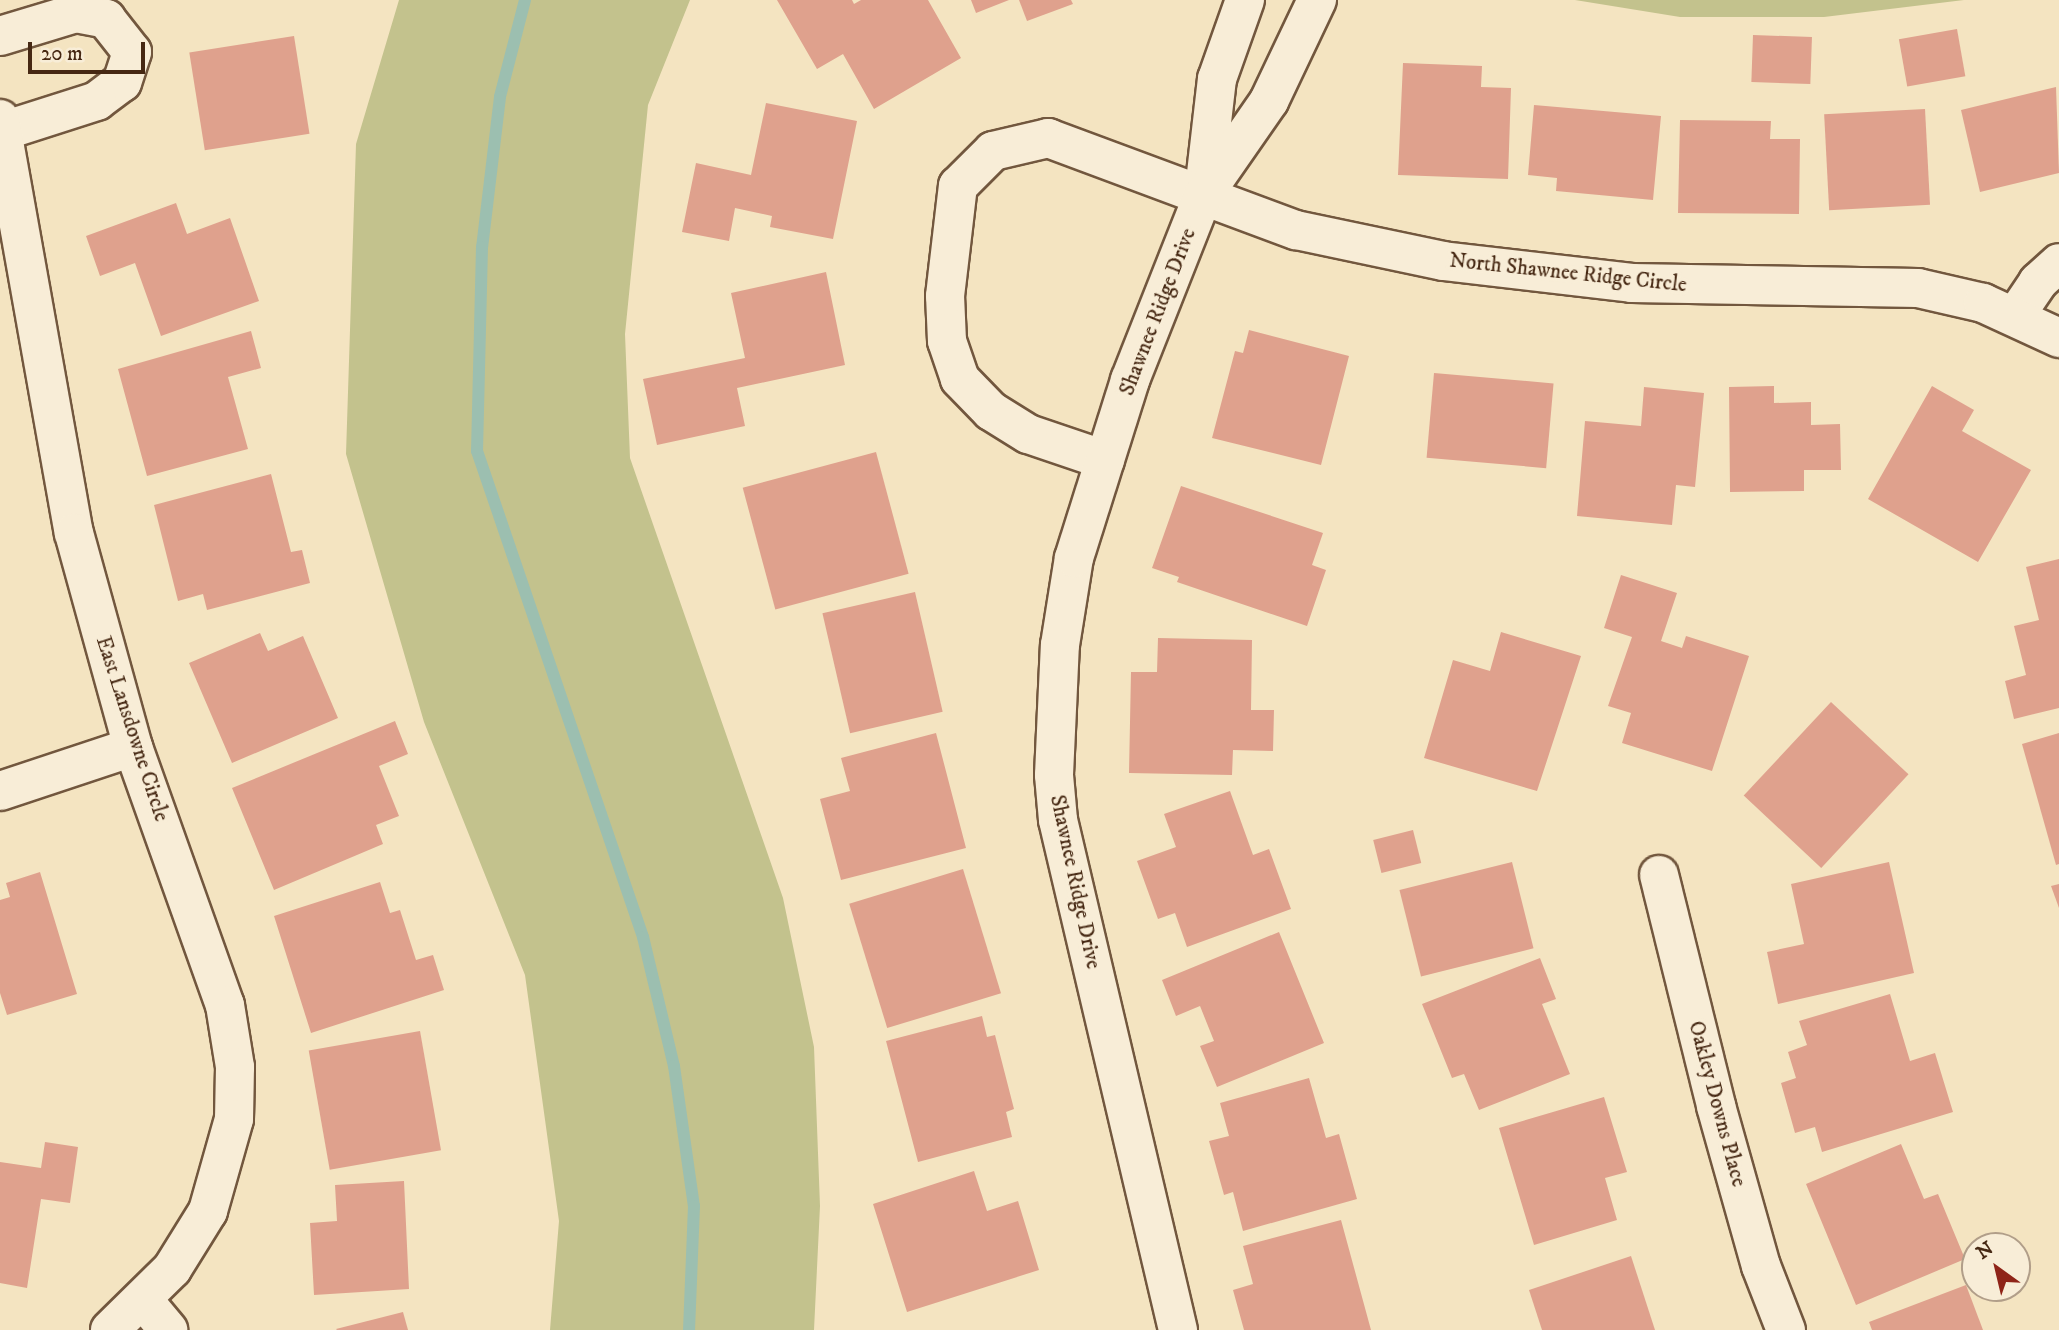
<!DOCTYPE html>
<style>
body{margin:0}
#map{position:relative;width:2059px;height:1330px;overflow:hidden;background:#f4e4c1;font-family:"IM FELL DW Pica",serif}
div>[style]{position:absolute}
.green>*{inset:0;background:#c3c28d}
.stream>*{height:12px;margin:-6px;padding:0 6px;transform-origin:6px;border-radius:6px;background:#9cbfb0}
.building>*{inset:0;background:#dfa18d;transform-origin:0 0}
.roads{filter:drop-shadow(2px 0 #72573e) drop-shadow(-2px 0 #72573e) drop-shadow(0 2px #72573e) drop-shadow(0 -2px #72573e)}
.minor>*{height:38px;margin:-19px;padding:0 19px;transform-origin:19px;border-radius:19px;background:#f8edd7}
span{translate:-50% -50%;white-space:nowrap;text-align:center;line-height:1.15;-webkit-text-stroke:7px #f8edd7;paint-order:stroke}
.street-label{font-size:21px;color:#462813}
.north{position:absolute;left:1961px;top:1232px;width:70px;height:70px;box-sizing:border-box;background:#f8edd7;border:2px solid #b19e89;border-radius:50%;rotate:326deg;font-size:19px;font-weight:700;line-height:28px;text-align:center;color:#462813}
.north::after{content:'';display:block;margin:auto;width:24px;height:32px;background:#8f2418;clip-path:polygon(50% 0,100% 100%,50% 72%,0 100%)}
.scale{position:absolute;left:28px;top:42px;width:117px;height:32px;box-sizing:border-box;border:4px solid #462813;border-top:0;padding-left:9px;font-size:21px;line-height:24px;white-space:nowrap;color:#462813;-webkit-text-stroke:5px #f8edd7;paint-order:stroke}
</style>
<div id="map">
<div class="green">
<i style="clip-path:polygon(399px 0,690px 0,648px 105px,625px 334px,630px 458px,783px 898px,814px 1047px,820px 1206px,814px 1330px,550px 1330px,559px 1221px,525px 975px,424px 722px,346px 454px,356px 144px)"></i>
<i style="clip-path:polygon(1575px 0,1964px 0,1824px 17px,1680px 17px)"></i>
</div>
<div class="stream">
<i style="left:525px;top:0;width:100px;rotate:104.5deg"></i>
<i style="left:500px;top:97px;width:151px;rotate:96.8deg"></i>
<i style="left:482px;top:247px;width:204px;rotate:91.4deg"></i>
<i style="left:477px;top:451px;width:514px;rotate:71.14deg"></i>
<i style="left:643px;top:937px;width:133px;rotate:76.5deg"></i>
<i style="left:674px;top:1066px;width:141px;rotate:81.9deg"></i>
<i style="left:694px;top:1206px;width:124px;rotate:92.3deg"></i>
</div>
<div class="building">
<i style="clip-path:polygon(777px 0,852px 0,854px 4px,861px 0,928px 0,961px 58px,874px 109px,843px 54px,817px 69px)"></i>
<i style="clip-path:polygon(971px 0,1009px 0,976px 13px)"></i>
<i style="clip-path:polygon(1019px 0,1071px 0,1073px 4px,1027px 21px)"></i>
<i style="left:1957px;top:29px;width:48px;height:59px;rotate:80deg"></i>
<i style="left:1753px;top:35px;width:59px;height:47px;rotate:2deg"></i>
<i style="left:294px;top:36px;width:99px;height:106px;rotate:81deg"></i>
<i style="clip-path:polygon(1403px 63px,1482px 66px,1481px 87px,1511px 88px,1508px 179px,1398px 175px)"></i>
<i style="clip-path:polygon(2056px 87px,2059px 173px,1980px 192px,1961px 110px)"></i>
<i style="clip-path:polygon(766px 103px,857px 121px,833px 239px,770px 227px,772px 216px,735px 208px,729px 241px,682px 232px,696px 163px,751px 175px)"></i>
<i style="clip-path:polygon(1534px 105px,1661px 116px,1653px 200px,1556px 191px,1557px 178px,1528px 175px)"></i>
<i style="left:1925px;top:109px;width:96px;height:101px;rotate:87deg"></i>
<i style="clip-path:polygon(1680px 120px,1771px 121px,1770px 139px,1800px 139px,1799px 214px,1678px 213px)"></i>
<i style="clip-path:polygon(176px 203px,187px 234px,230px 218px,259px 301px,161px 336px,135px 263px,100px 276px,86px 236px)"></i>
<i style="clip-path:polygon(826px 272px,845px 365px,737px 388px,745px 426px,657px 445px,643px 379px,745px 358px,731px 293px)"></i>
<i style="clip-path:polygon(1249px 330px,1349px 356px,1321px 465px,1212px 438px,1235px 351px,1243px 353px)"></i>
<i style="clip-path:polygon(251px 331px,261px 368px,228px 377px,248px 449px,147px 476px,118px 369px)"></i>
<i style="left:1434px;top:373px;width:120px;height:85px;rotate:5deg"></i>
<i style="clip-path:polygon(1774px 386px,1774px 403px,1811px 402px,1811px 425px,1840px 424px,1841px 470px,1804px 470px,1804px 491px,1730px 492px,1729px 387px)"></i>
<i style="clip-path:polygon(1932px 386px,1974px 410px,1962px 431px,2031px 470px,1978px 562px,1868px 499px)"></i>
<i style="clip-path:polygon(1644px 387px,1704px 393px,1695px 487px,1676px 485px,1672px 525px,1577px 516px,1585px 421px,1641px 426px)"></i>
<i style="left:876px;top:452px;width:126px;height:138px;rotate:75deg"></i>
<i style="clip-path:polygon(271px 474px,291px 552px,302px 550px,310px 583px,207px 610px,203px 594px,178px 601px,154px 505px)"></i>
<i style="clip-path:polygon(1181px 486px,1323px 533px,1312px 565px,1326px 570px,1307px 626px,1177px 582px,1179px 577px,1152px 568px)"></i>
<i style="clip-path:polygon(2059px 559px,2059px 708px,2014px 719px,2005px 681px,2026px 675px,2014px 626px,2039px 620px,2026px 567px)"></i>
<i style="clip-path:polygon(1621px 575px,1677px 593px,1661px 641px,1682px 648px,1686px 636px,1749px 656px,1712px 771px,1622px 743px,1631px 713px,1608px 706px,1632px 637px,1604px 628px)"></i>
<i style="left:915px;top:592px;width:123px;height:95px;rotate:77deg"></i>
<i style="clip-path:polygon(1501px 632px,1581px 656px,1537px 791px,1424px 758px,1453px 660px,1490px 671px)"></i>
<i style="clip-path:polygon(260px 633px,268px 651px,303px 636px,338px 718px,232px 763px,189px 663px)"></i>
<i style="clip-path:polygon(1158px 638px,1252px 640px,1251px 710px,1274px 710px,1273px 751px,1233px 750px,1232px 775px,1129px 773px,1131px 672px,1157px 672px)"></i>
<i style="left:1831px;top:702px;width:106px;height:128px;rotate:43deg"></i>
<i style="clip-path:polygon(395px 721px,408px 754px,379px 766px,399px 816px,376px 825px,383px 844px,274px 890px,232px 788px)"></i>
<i style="clip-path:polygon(936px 733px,966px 848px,841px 880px,820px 799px,850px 791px,841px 758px)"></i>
<i style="clip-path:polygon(2059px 733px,2059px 864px,2056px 865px,2022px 744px)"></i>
<i style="clip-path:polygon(1230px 791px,1253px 855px,1269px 849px,1291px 909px,1187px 947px,1175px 913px,1158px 919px,1137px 861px,1176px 847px,1164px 814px)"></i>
<i style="left:1413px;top:830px;width:34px;height:41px;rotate:76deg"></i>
<i style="left:1512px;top:862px;width:89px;height:116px;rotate:76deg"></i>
<i style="clip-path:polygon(1889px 862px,1914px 973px,1778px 1004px,1767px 952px,1804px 944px,1791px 884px)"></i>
<i style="left:963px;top:869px;width:130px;height:119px;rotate:73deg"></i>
<i style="clip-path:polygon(40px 872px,77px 994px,7px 1015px,0 993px,0 900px,10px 897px,6px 883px)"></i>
<i style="clip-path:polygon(380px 882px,390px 913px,400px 910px,416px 960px,433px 955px,444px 990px,311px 1033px,274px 916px)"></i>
<i style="clip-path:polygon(2059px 884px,2059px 908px,2051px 886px)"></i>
<i style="clip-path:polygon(1279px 932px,1324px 1043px,1217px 1087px,1200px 1046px,1214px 1041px,1200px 1006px,1176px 1016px,1162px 980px)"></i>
<i style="clip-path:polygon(1540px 958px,1556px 999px,1542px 1004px,1570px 1074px,1479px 1110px,1464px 1074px,1452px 1078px,1422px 1004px)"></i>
<i style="clip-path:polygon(1890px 994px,1910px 1061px,1935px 1053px,1953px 1112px,1822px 1152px,1815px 1127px,1795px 1133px,1781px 1083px,1796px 1078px,1788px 1052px,1807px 1045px,1799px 1021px)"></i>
<i style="clip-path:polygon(982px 1016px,987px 1037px,995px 1035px,1014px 1109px,1006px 1112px,1012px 1137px,918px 1162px,886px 1041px)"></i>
<i style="left:420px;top:1031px;width:121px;height:113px;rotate:80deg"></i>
<i style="clip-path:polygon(1309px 1078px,1326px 1138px,1339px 1134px,1357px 1199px,1243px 1231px,1233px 1192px,1224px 1195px,1209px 1141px,1229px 1136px,1220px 1103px)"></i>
<i style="clip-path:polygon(1604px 1097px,1627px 1172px,1605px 1178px,1617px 1220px,1534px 1245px,1499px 1128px)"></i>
<i style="clip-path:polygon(45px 1142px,78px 1147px,70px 1203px,41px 1199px,27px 1288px,0 1283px,0 1162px,41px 1168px)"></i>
<i style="clip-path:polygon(1901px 1144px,1924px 1199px,1938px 1194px,1965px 1259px,1856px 1305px,1806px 1184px)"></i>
<i style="clip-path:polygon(974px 1171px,987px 1211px,1018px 1201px,1039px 1270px,907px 1312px,873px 1204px)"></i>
<i style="clip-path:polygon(404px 1181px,409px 1289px,314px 1295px,310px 1223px,337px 1221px,335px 1185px)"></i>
<i style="clip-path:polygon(1341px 1220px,1371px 1330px,1244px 1330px,1233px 1290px,1253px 1284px,1243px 1246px)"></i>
<i style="clip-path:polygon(1631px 1256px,1655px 1330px,1542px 1330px,1529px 1290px)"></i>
<i style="clip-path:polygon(1966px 1285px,1983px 1330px,1872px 1330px,1869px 1322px)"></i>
<i style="clip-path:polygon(403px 1312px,408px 1330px,337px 1330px,336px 1329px)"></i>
</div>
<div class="roads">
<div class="minor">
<i style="left:0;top:36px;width:79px;rotate:-16.8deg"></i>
<i style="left:76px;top:13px;width:31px;rotate:11deg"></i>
<i style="left:106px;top:19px;width:42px;rotate:51.8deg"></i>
<i style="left:132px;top:52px;width:32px;rotate:108deg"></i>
<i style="left:122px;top:82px;width:31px;rotate:143deg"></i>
<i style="left:97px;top:101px;width:99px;rotate:162.3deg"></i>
<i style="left:0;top:119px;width:421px;rotate:79.9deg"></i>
<i style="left:74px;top:533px;width:222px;rotate:74.6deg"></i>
<i style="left:133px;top:747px;width:274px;rotate:70.4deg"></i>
<i style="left:225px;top:1005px;width:63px;rotate:80.8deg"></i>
<i style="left:235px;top:1067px;width:52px;rotate:91.1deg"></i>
<i style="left:234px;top:1119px;width:96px;rotate:105.8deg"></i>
<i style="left:208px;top:1211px;width:68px;rotate:121.8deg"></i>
<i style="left:172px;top:1269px;width:87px;rotate:135.5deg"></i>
<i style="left:1204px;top:191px;width:113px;rotate:-83.4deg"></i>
<i style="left:1217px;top:79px;width:84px;rotate:-70.5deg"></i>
<i style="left:2016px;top:315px;width:40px;rotate:-56deg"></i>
<i style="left:2038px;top:282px;width:28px;rotate:-42deg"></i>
<i style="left:1105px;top:460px;width:81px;rotate:-161.3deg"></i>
<i style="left:1028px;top:434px;width:44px;rotate:-148.1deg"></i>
<i style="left:991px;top:411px;width:45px;rotate:-134.1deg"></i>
<i style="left:960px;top:379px;width:40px;rotate:-108.9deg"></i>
<i style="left:947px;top:341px;width:45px;rotate:-92.5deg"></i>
<i style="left:945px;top:296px;width:111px;rotate:-83.3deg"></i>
<i style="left:958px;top:186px;width:49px;rotate:-45deg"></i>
<i style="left:993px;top:151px;width:57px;rotate:-13.3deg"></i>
<i style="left:1048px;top:138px;width:265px;rotate:20.4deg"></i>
<i style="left:1296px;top:230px;width:150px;rotate:11.9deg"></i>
<i style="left:1443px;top:261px;width:190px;rotate:6.6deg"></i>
<i style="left:1632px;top:283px;width:286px;rotate:1deg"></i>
<i style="left:1918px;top:288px;width:67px;rotate:13deg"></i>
<i style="left:1983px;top:303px;width:84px;rotate:24.7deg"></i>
<i style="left:0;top:791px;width:140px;rotate:-18.3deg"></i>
<i style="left:1659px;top:875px;width:238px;rotate:76.1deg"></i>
<i style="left:1716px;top:1106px;width:166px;rotate:74.3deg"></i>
<i style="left:1761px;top:1266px;width:69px;rotate:68.7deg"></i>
<i style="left:144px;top:1301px;width:38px;rotate:50deg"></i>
<i style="left:1178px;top:1330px;width:524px;rotate:-103.24deg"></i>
<i style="left:1058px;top:820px;width:45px;rotate:-95.1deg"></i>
<i style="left:1054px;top:775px;width:130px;rotate:-87.4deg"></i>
<i style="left:1060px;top:645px;width:88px;rotate:-80.9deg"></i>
<i style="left:1074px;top:558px;width:187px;rotate:-72.5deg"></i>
<i style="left:1130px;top:380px;width:198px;rotate:-68.4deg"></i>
<i style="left:1203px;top:196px;width:116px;rotate:-55.2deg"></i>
<i style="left:1269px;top:101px;width:112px;rotate:-64.6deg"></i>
</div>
</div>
<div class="street-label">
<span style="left:1568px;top:273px;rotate:6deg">North Shawnee Ridge Circle</span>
<span style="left:1158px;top:312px;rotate:-69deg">Shawnee Ridge Drive</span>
<span style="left:132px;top:729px;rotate:72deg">East Lansdowne Circle</span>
<span style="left:1075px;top:882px;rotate:78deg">Shawnee Ridge Drive</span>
<span style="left:1717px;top:1104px;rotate:75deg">Oakley Downs Place</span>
</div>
<div class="north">N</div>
<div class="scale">20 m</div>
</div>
